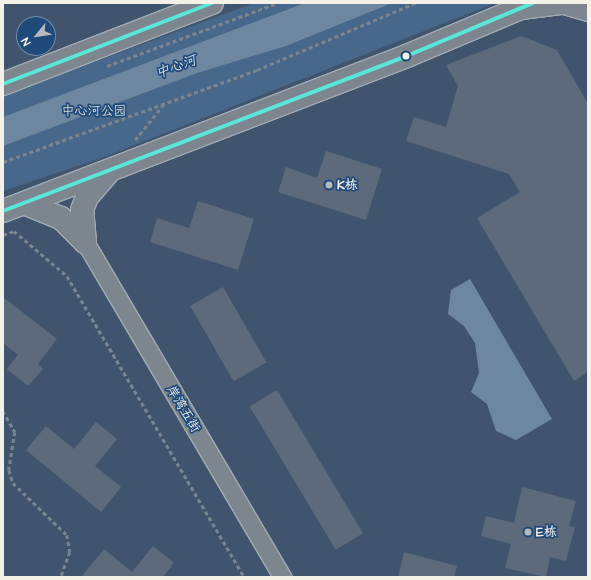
<!DOCTYPE html>
<meta charset="utf-8">
<style>
body{margin:0}
#map{position:relative;width:591px;height:580px;overflow:hidden;background:#40556d;font-family:"Architects Daughter","LXGW WenKai TC",sans-serif}
div>[style]{position:absolute}
.green>*{inset:0;background:#48688b}
.water>*{inset:0;background:#6e87a1}
.building>*{inset:0;background:#5c6a7b;transform-origin:0 0}
.path>*{height:2.5px;margin-top:-1.25px;transform-origin:0;background:repeating-linear-gradient(90deg,#7a8590 0 4px,transparent 0 7px)}
.roads{filter:drop-shadow(1px 0 #a1aab3) drop-shadow(-1px 0 #a1aab3) drop-shadow(0 1px #a1aab3) drop-shadow(0 -1px #a1aab3)}
.minor>*{height:17px;margin:-8.5px;padding:0 8.5px;transform-origin:8.5px;border-radius:8.5px;background:#7d868f}
.major>*{height:22px;margin:-11px;padding:0 11px;transform-origin:11px;border-radius:11px;background:#7d868f}
.bus-1>*{height:4px;margin:-2px;padding:0 2px;transform-origin:2px;border-radius:2px;background:#5ae6d8}
.dots>*{width:11px;height:11px;translate:-50% -50%;box-sizing:border-box;border:2px solid #1f4a7a;border-radius:50%}
span{translate:-50% -50%;white-space:nowrap;text-align:center;line-height:1.15;-webkit-text-stroke:3.5px #1f4a7a;paint-order:stroke}
.park-label{font-size:13px;color:#dadddb}
.poi-label{font-size:13px;color:#f4f1e8;font-weight:700}
.left{translate:0 -50%;text-align:left}
.street-label{font-size:13px;color:#f4f1e8}
.water-label{font-size:14px;color:#dadddb;font-style:italic}
.frame{position:absolute;inset:0;border:4px solid #f4f1e8;pointer-events:none}
.north{position:absolute;left:16px;top:16px;width:40px;height:40px;box-sizing:border-box;background:#1f4a7a;border:1px solid #748da6;border-radius:50%;rotate:240deg;font-size:11px;font-weight:700;line-height:16px;text-align:center;color:#f4f1e8}
.north::after{content:'';display:block;margin:auto;width:14px;height:18px;background:#b5babd;clip-path:polygon(50% 0,100% 100%,50% 72%,0 100%)}
</style>
<div id="map">
<div class="green">
<i style="clip-path:polygon(254px 3px,495px 3px,107px 156px,3px 191px,3px 96px)"></i>
</div>
<div class="water">
<i style="clip-path:polygon(305px 3px,392px 3px,286px 46px,197px 73px,3px 146px,3px 117px)"></i>
<i style="clip-path:polygon(470px 279px,552px 419px,516px 440px,496px 431px,487px 404px,471px 392px,479px 373px,475px 343px,464px 326px,448px 314px,451px 290px)"></i>
</div>
<div class="building">
<i style="clip-path:polygon(521px 36px,557px 50px,588px 104px,588px 372px,574px 381px,477px 218px,520px 192px,509px 174px,406px 141px,414px 117px,446px 127px,458px 86px,446px 65px)"></i>
<i style="clip-path:polygon(326px 151px,382px 169px,366px 220px,278px 192px,286px 167px,317px 178px)"></i>
<i style="clip-path:polygon(198px 201px,254px 219px,238px 270px,150px 242px,157px 218px,189px 228px)"></i>
<i style="left:223px;top:287px;width:87px;height:38px;rotate:60deg"></i>
<i style="clip-path:polygon(3px 297px,57px 339px,38px 364px,43px 369px,28px 386px,7px 369px,18px 355px,3px 343px)"></i>
<i style="left:277px;top:390px;width:167px;height:32px;rotate:59deg"></i>
<i style="clip-path:polygon(96px 422px,117px 439px,95px 466px,121px 487px,101px 512px,26px 450px,46px 426px,74px 449px)"></i>
<i style="clip-path:polygon(522px 487px,576px 501px,569px 526px,575px 527px,566px 561px,550px 557px,546px 577px,505px 568px,511px 544px,481px 536px,486px 516px,514px 523px)"></i>
<i style="clip-path:polygon(153px 546px,174px 563px,163px 577px,81px 577px,104px 549px,132px 572px)"></i>
<i style="clip-path:polygon(404px 552px,457px 566px,454px 577px,398px 577px)"></i>
</div>
<div class="path">
<i style="left:107px;top:66px;width:181px;rotate:-20.3deg"></i>
<i style="left:135px;top:140px;width:45px;rotate:-51.3deg"></i>
<i style="left:3px;top:162px;width:270px;rotate:-19.9deg"></i>
<i style="left:257px;top:70px;width:172px;rotate:-23deg"></i>
<i style="left:3px;top:235px;width:12px;rotate:-20deg"></i>
<i style="left:14px;top:231px;width:70px;rotate:40.3deg"></i>
<i style="left:67px;top:276px;width:349px;rotate:59.5deg"></i>
<i style="left:3px;top:411px;width:24px;rotate:60deg"></i>
<i style="left:15px;top:432px;width:38px;rotate:99deg"></i>
<i style="left:9px;top:470px;width:14px;rotate:73deg"></i>
<i style="left:13px;top:483px;width:75px;rotate:43.9deg"></i>
<i style="left:67px;top:535px;width:17px;rotate:80deg"></i>
<i style="left:70px;top:552px;width:27px;rotate:110deg"></i>
</div>
<div class="roads">
<div class="minor">
<i style="left:85px;top:242px;width:389px;rotate:59.5deg"></i>
</div>
<div class="major">
<i style="left:564px;top:3px;width:25px;rotate:16deg"></i>
<i style="left:521px;top:8px;width:40px;rotate:-7.1deg"></i>
<i style="left:3px;top:84px;width:224px;rotate:-21.2deg"></i>
<i style="left:26px;top:204px;width:38px;rotate:22deg"></i>
<i style="left:61px;top:218px;width:34px;rotate:45deg"></i>
<i style="left:3px;top:211px;width:435px;rotate:-21deg"></i>
<i style="left:409px;top:55px;width:134px;rotate:-22.8deg"></i>
<i style="left:85px;top:242px;width:32px;rotate:-95deg"></i>
<i style="left:82px;top:210px;width:14px;rotate:-69deg"></i>
<i style="left:87px;top:197px;width:30px;rotate:-49deg"></i>
</div>
</div>
<div class="bus-1">
<i style="left:3px;top:84px;width:224px;rotate:-21.2deg"></i>
<i style="left:3px;top:211px;width:435px;rotate:-21deg"></i>
<i style="left:409px;top:55px;width:134px;rotate:-22.8deg"></i>
</div>
<div class="dots">
<i style="left:406px;top:56px;background:#f4f1e8"></i>
<i style="left:329px;top:185px;background:#b5babd"></i>
<i style="left:528px;top:532px;background:#b5babd"></i>
</div>
<div class="park-label">
<span style="left:94px;top:111px">中心河公园</span>
</div>
<div class="poi-label">
<span class="left" style="left:337px;top:185px">K栋</span>
<span class="left" style="left:536px;top:532px">E栋</span>
</div>
<div class="street-label">
<span style="left:183px;top:409px;rotate:59deg">岸湾五街</span>
</div>
<div class="water-label">
<span style="left:176px;top:67px;rotate:-20deg">中心河</span>
</div>
<div class="frame"></div>
<div class="north">N</div>
</div>
